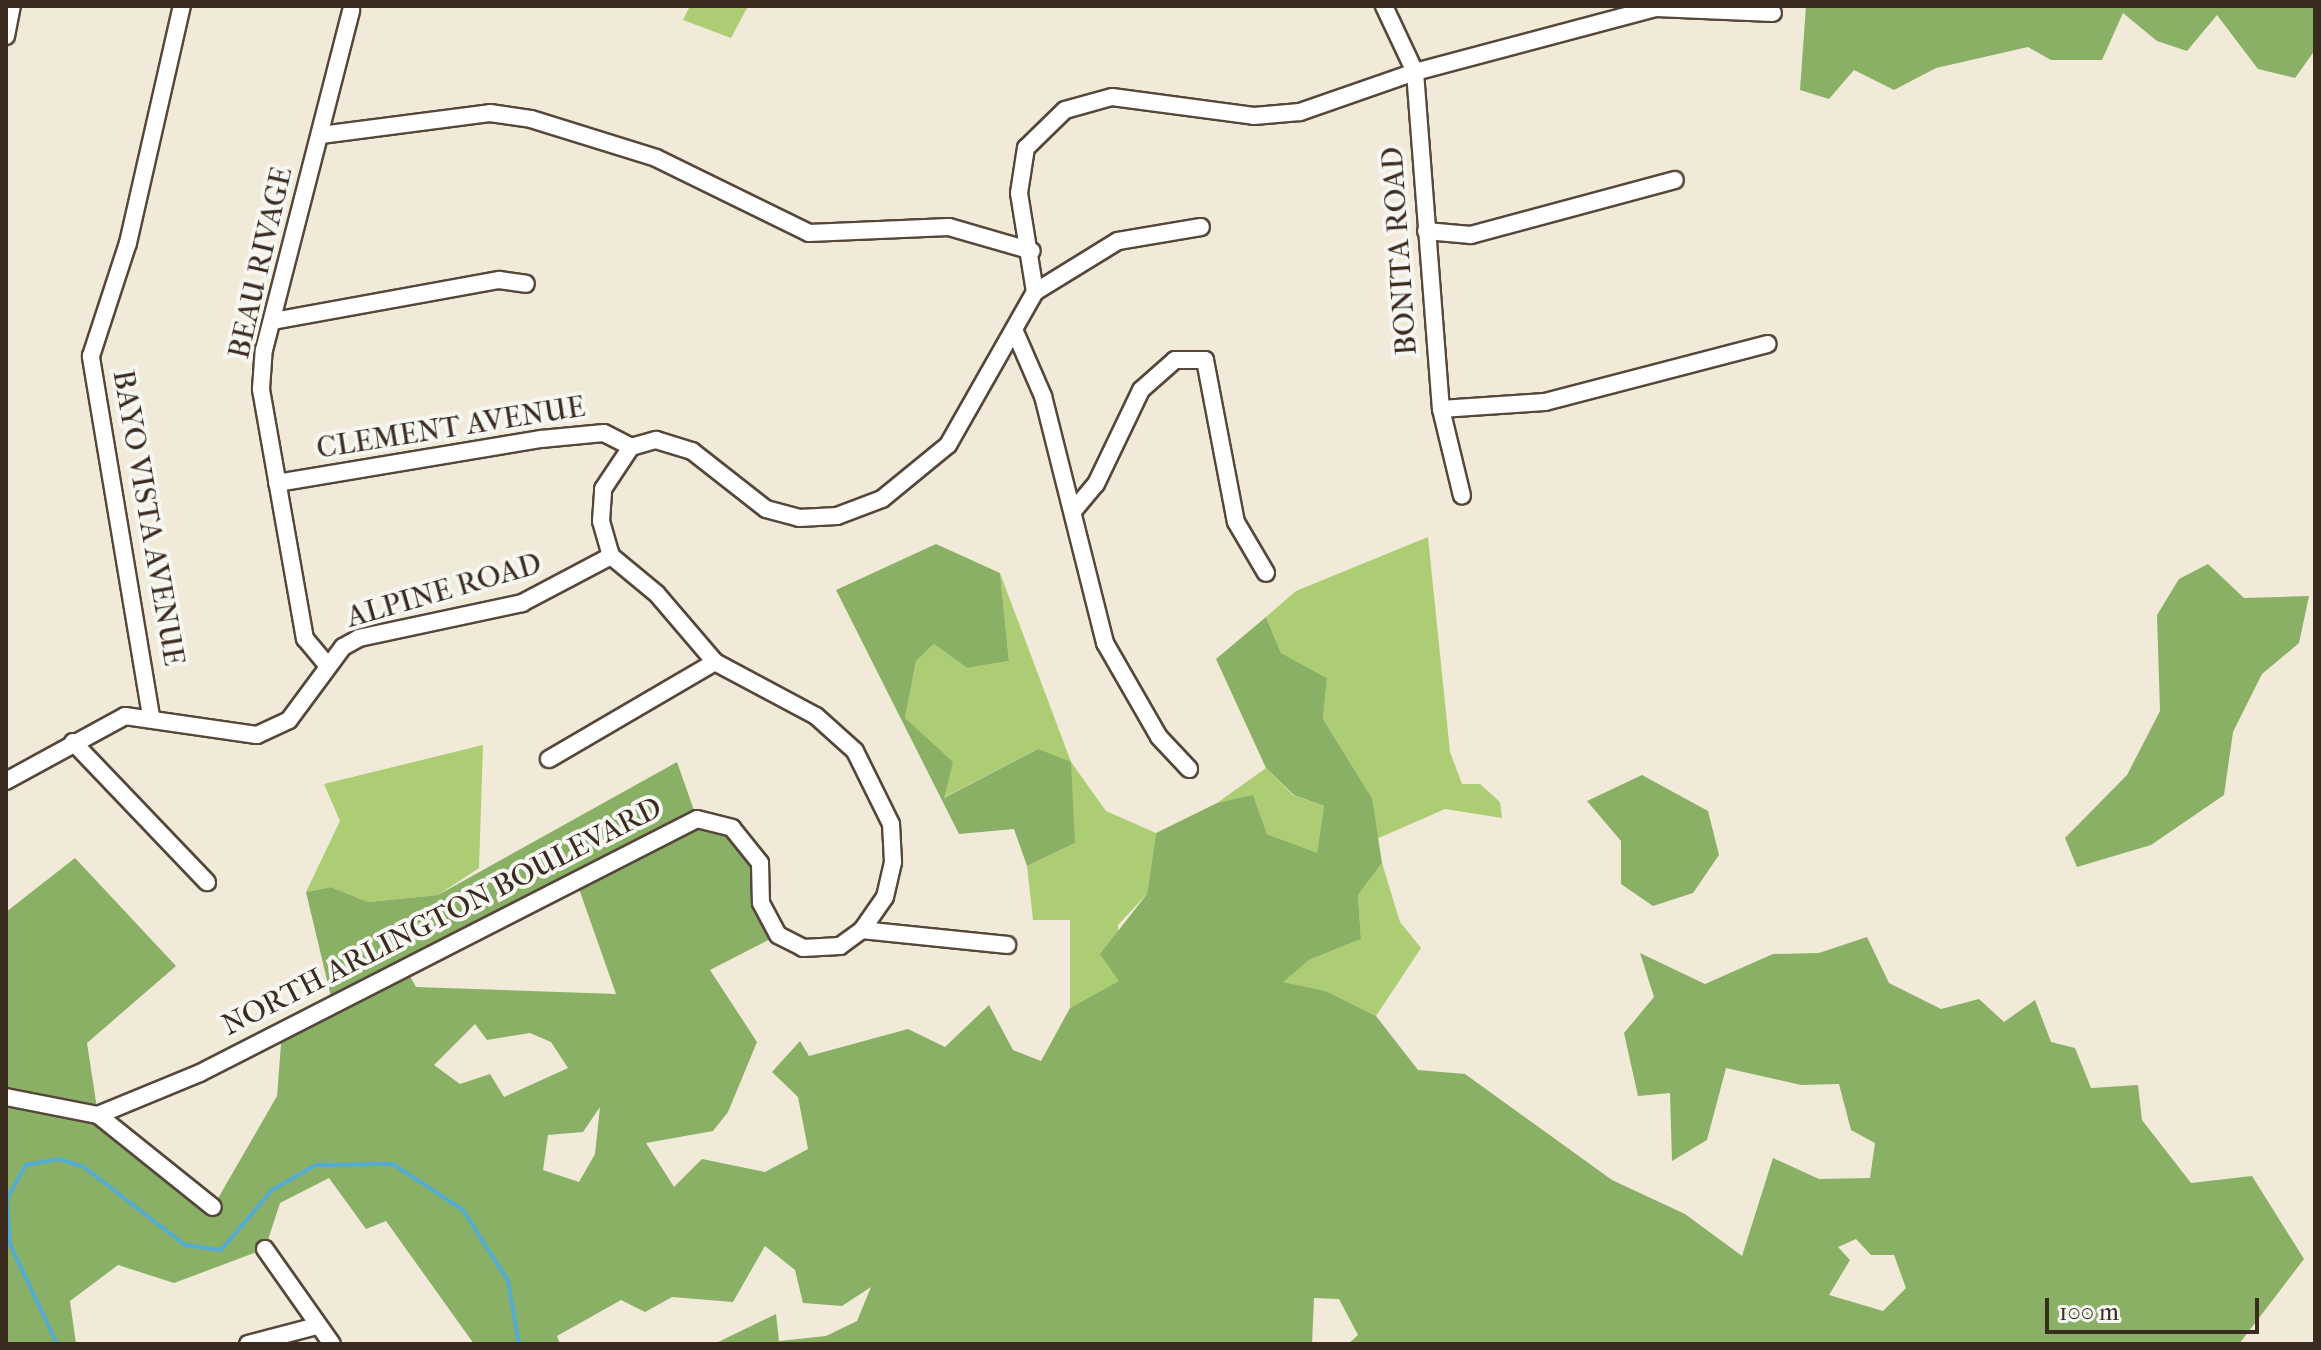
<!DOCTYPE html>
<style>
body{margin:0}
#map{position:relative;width:2321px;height:1350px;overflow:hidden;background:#f1ead8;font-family:"IM FELL French Canon",serif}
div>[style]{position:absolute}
.green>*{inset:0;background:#adcd74}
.forest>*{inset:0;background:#8ab066}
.stream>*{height:4px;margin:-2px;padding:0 2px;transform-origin:2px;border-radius:2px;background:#55acd2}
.roads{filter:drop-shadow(2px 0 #56473a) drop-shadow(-2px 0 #56473a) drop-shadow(0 2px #56473a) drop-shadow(0 -2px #56473a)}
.minor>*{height:16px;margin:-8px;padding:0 8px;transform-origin:8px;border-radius:8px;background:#fff}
span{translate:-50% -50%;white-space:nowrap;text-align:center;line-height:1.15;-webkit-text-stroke:8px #f6f6f2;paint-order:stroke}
.street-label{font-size:30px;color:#3b2a1e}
.frame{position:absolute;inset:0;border:8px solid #3b2a1e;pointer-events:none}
.scale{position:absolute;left:2045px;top:1298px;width:214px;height:36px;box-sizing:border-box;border:4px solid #3b2a1e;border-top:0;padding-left:10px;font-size:24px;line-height:28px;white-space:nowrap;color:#3b2a1e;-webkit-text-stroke:6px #f6f6f2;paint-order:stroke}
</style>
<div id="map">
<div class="green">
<i style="clip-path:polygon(690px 6px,748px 6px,731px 38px,683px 20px)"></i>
<i style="clip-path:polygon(1428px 537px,1450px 752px,1462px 784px,1480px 784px,1500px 802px,1502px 818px,1445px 809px,1374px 840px,1372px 798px,1323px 719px,1327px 678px,1281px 653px,1266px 617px,1296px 591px)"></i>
<i style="clip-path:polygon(1000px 573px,1071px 762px,1106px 811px,1156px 833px,1147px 894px,1118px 925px,1120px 981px,1070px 1008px,1070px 920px,1033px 920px,1027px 866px,1075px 843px,1038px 749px,943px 798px,905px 718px,916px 661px,934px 644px,967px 668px,1009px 661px)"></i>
<i style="clip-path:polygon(483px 745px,479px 868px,438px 895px,368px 902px,331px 887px,306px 892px,340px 821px,324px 784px)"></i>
<i style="clip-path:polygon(1266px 768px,1293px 795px,1324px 806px,1317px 854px,1267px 834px,1253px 796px,1217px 803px)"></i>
<i style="clip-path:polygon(1382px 863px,1400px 922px,1421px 948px,1376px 1016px,1326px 991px,1282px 982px,1309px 960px,1361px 939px,1358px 895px)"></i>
</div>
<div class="forest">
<i style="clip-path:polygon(1806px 6px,2315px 6px,2315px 50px,2295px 78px,2258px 69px,2217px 15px,2187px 51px,2157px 41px,2123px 13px,2102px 60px,2051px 60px,2028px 47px,1936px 68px,1894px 90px,1854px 70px,1829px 99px,1800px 90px)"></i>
<i style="clip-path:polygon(936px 544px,1000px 573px,1009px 661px,967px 668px,934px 644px,916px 661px,905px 718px,953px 762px,944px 798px,1038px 749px,1071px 762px,1075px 843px,1027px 866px,1014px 829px,959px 834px,836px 590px)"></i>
<i style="clip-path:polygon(2208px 564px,2244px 598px,2309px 596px,2299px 643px,2262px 674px,2233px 732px,2224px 795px,2151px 845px,2077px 867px,2065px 838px,2127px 775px,2160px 711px,2157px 615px,2179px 579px)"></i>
<i style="clip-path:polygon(evenodd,1266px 617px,1281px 653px,1327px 678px,1323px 719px,1372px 798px,1382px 863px,1358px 895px,1361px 939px,1309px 960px,1283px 982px,1326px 991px,1376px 1016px,1418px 1070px,1465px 1074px,1612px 1180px,1685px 1214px,1742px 1256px,1773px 1158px,1819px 1179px,1870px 1178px,1875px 1143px,1851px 1130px,1839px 1084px,1801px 1085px,1726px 1068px,1707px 1140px,1672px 1161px,1670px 1093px,1638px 1096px,1624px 1033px,1654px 997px,1640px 953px,1705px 984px,1773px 954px,1819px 953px,1867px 937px,1889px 983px,1941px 1009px,1979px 999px,2004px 1022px,2035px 1000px,2051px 1042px,2075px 1048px,2091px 1088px,2138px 1085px,2142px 1120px,2191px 1183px,2252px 1176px,2304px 1259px,2239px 1344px,1348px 1344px,1358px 1335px,1339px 1299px,1314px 1298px,1312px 1344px,714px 1344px,776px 1314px,779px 1341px,826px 1336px,857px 1321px,871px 1287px,842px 1306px,803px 1303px,795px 1270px,765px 1246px,733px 1302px,672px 1297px,645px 1312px,621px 1300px,557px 1336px,560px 1344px,474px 1344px,386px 1221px,366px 1229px,329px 1178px,280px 1203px,265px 1249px,174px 1283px,118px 1265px,70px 1301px,76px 1344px,6px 1344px,6px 912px,75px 858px,176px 966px,87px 1043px,98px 1115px,213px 1207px,277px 1096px,282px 1031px,331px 997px,306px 892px,331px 887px,368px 902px,438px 895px,677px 762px,697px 819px,732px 828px,760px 863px,761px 903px,778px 935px,710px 970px,757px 1042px,728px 1112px,713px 1131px,646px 1143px,674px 1187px,702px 1159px,765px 1172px,808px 1149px,798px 1097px,772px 1072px,800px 1041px,809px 1056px,908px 1029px,945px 1047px,989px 1005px,1013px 1050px,1041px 1061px,1070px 1008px,1119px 981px,1100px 954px,1147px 894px,1156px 833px,1217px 803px,1253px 795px,1267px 834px,1317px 853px,1324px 806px,1294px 795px,1266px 768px,1216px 659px,1266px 617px,578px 886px,616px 994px,416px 987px,406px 969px,578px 886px,1266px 617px,475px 1024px,487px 1040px,530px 1033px,551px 1042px,568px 1068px,504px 1097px,490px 1074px,460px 1084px,434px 1065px,475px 1024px,1266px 617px,600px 1107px,595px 1154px,579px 1182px,543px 1170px,548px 1135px,583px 1132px,600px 1107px,1266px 617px,1856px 1239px,1871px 1255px,1894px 1255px,1906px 1288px,1883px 1311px,1829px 1295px,1850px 1260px,1838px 1247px,1856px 1239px)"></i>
<i style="clip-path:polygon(1642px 775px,1708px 811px,1719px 855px,1693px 893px,1653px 906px,1621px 884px,1621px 841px,1587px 801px)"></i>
</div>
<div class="stream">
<i style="left:57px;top:1344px;width:110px;rotate:-115.2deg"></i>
<i style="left:10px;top:1244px;width:45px;rotate:-93.8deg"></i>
<i style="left:7px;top:1199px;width:39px;rotate:-61deg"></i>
<i style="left:26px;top:1165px;width:34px;rotate:-10deg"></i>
<i style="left:59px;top:1159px;width:26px;rotate:18deg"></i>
<i style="left:84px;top:1167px;width:128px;rotate:37.7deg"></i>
<i style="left:185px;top:1245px;width:36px;rotate:8deg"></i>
<i style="left:221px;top:1250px;width:79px;rotate:-49.6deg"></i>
<i style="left:272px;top:1190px;width:51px;rotate:-29.6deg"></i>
<i style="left:316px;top:1165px;width:77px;rotate:-0.7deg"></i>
<i style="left:393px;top:1164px;width:84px;rotate:33.3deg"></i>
<i style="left:463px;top:1210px;width:84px;rotate:57.6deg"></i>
<i style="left:508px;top:1281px;width:64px;rotate:80.1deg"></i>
</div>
<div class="roads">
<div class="minor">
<i style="left:1384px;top:6px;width:73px;rotate:64.8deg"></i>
<i style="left:1415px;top:72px;width:338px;rotate:85.6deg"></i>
<i style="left:1441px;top:409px;width:89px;rotate:76.4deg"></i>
<i style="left:6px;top:36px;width:31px;rotate:-79deg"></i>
<i style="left:321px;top:135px;width:170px;rotate:-7.4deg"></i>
<i style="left:490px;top:113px;width:41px;rotate:8.3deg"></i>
<i style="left:531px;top:119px;width:131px;rotate:17.3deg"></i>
<i style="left:656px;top:158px;width:170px;rotate:26.1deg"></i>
<i style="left:809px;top:233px;width:140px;rotate:-2.5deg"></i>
<i style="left:949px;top:227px;width:86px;rotate:16.1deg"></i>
<i style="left:1426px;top:231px;width:45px;rotate:5.1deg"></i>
<i style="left:1471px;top:235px;width:211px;rotate:-15.1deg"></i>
<i style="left:1035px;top:292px;width:97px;rotate:-31.6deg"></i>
<i style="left:1118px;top:241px;width:84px;rotate:-9.6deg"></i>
<i style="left:273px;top:321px;width:230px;rotate:-10.3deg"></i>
<i style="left:499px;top:280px;width:27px;rotate:8deg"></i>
<i style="left:1016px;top:334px;width:68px;rotate:66.5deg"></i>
<i style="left:1043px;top:396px;width:255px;rotate:75.9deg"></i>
<i style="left:1105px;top:643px;width:108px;rotate:60.1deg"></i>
<i style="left:1159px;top:737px;width:44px;rotate:46.8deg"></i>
<i style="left:1441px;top:409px;width:104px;rotate:-3.9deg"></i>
<i style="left:1545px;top:402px;width:230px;rotate:-14.6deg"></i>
<i style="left:277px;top:483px;width:268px;rotate:-9.5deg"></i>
<i style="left:541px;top:439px;width:63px;rotate:-5.4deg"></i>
<i style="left:604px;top:433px;width:30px;rotate:27deg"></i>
<i style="left:1074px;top:510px;width:34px;rotate:-50deg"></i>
<i style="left:1096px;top:484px;width:104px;rotate:-64.4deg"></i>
<i style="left:1141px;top:390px;width:45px;rotate:-41.4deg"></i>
<i style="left:1175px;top:360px;width:30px"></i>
<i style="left:1205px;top:360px;width:165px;rotate:79.2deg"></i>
<i style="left:1236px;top:522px;width:59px;rotate:59.5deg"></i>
<i style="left:328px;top:666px;width:35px;rotate:-130deg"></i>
<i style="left:305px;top:639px;width:254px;rotate:-100deg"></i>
<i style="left:261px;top:389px;width:39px;rotate:-86deg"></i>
<i style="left:264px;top:350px;width:351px;rotate:-75.6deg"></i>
<i style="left:151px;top:716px;width:365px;rotate:-99.5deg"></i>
<i style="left:91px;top:356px;width:119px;rotate:-71.9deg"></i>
<i style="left:128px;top:243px;width:243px;rotate:-77.2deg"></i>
<i style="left:73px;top:742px;width:194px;rotate:46.3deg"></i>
<i style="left:549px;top:759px;width:192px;rotate:-30.3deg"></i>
<i style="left:6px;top:781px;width:136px;rotate:-28.6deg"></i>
<i style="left:125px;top:716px;width:133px;rotate:8.2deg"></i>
<i style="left:257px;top:735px;width:35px;rotate:-25deg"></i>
<i style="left:289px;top:720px;width:91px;rotate:-53.5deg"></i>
<i style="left:343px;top:647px;width:18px;rotate:-29deg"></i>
<i style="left:359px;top:638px;width:167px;rotate:-12.1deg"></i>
<i style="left:522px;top:603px;width:101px;rotate:-27.8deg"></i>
<i style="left:862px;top:930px;width:146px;rotate:5.9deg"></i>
<i style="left:6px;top:1097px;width:94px;rotate:11.1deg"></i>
<i style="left:98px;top:1115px;width:147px;rotate:38.7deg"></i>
<i style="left:98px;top:1115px;width:110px;rotate:-22.4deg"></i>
<i style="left:200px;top:1073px;width:558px;rotate:-27.07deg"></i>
<i style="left:697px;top:819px;width:36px;rotate:14deg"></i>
<i style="left:732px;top:828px;width:45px;rotate:51.3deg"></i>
<i style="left:760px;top:863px;width:40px;rotate:88.6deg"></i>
<i style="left:761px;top:903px;width:36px;rotate:62deg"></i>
<i style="left:778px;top:935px;width:28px;rotate:27deg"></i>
<i style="left:803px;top:948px;width:37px;rotate:-3deg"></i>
<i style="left:840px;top:946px;width:27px;rotate:-36deg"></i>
<i style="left:862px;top:930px;width:40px;rotate:-55.1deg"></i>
<i style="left:885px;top:897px;width:36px;rotate:-77deg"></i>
<i style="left:893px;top:862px;width:38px;rotate:-93deg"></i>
<i style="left:891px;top:824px;width:81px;rotate:-116.3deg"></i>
<i style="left:855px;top:751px;width:52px;rotate:-138.1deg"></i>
<i style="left:816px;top:716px;width:115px;rotate:-151.9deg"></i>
<i style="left:715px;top:662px;width:89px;rotate:-130.5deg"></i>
<i style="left:657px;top:594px;width:60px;rotate:-140.4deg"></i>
<i style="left:611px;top:556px;width:36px;rotate:-106deg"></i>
<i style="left:601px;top:521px;width:32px;rotate:-86deg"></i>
<i style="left:603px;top:489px;width:50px;rotate:-56.3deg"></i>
<i style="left:631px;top:447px;width:26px;rotate:-16deg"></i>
<i style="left:656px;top:440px;width:38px;rotate:17deg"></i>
<i style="left:692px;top:451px;width:94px;rotate:38.1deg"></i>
<i style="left:766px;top:509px;width:34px;rotate:15deg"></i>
<i style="left:799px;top:518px;width:38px;rotate:-3deg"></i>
<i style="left:837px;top:516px;width:48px;rotate:-20.7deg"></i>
<i style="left:882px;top:499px;width:85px;rotate:-39.3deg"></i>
<i style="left:948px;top:445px;width:176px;rotate:-60.4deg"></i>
<i style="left:1035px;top:292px;width:100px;rotate:-99.2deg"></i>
<i style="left:1019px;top:193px;width:46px;rotate:-81.2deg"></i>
<i style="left:1026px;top:148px;width:54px;rotate:-44.3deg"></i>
<i style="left:1065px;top:110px;width:49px;rotate:-15.5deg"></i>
<i style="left:1112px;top:97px;width:143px;rotate:7.6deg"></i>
<i style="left:1254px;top:116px;width:46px;rotate:-5deg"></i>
<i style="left:1300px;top:112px;width:122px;rotate:-19.2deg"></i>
<i style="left:1415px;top:72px;width:249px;rotate:-14.9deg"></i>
<i style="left:1656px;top:8px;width:117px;rotate:2.4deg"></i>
<i style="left:265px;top:1249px;width:116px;rotate:54.8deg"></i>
<i style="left:248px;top:1344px;width:67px;rotate:-14.7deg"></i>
</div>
</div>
<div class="street-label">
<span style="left:1400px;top:251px;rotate:-94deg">BONITA ROAD</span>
<span style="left:261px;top:263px;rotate:-77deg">BEAU RIVAGE</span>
<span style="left:451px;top:428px;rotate:-9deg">CLEMENT AVENUE</span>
<span style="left:148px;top:518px;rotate:80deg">BAYO VISTA AVENUE</span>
<span style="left:444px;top:591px;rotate:-16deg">ALPINE ROAD</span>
<span style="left:442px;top:917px;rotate:-27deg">NORTH ARLINGTON BOULEVARD</span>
</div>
<div class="frame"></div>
<div class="scale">100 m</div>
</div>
